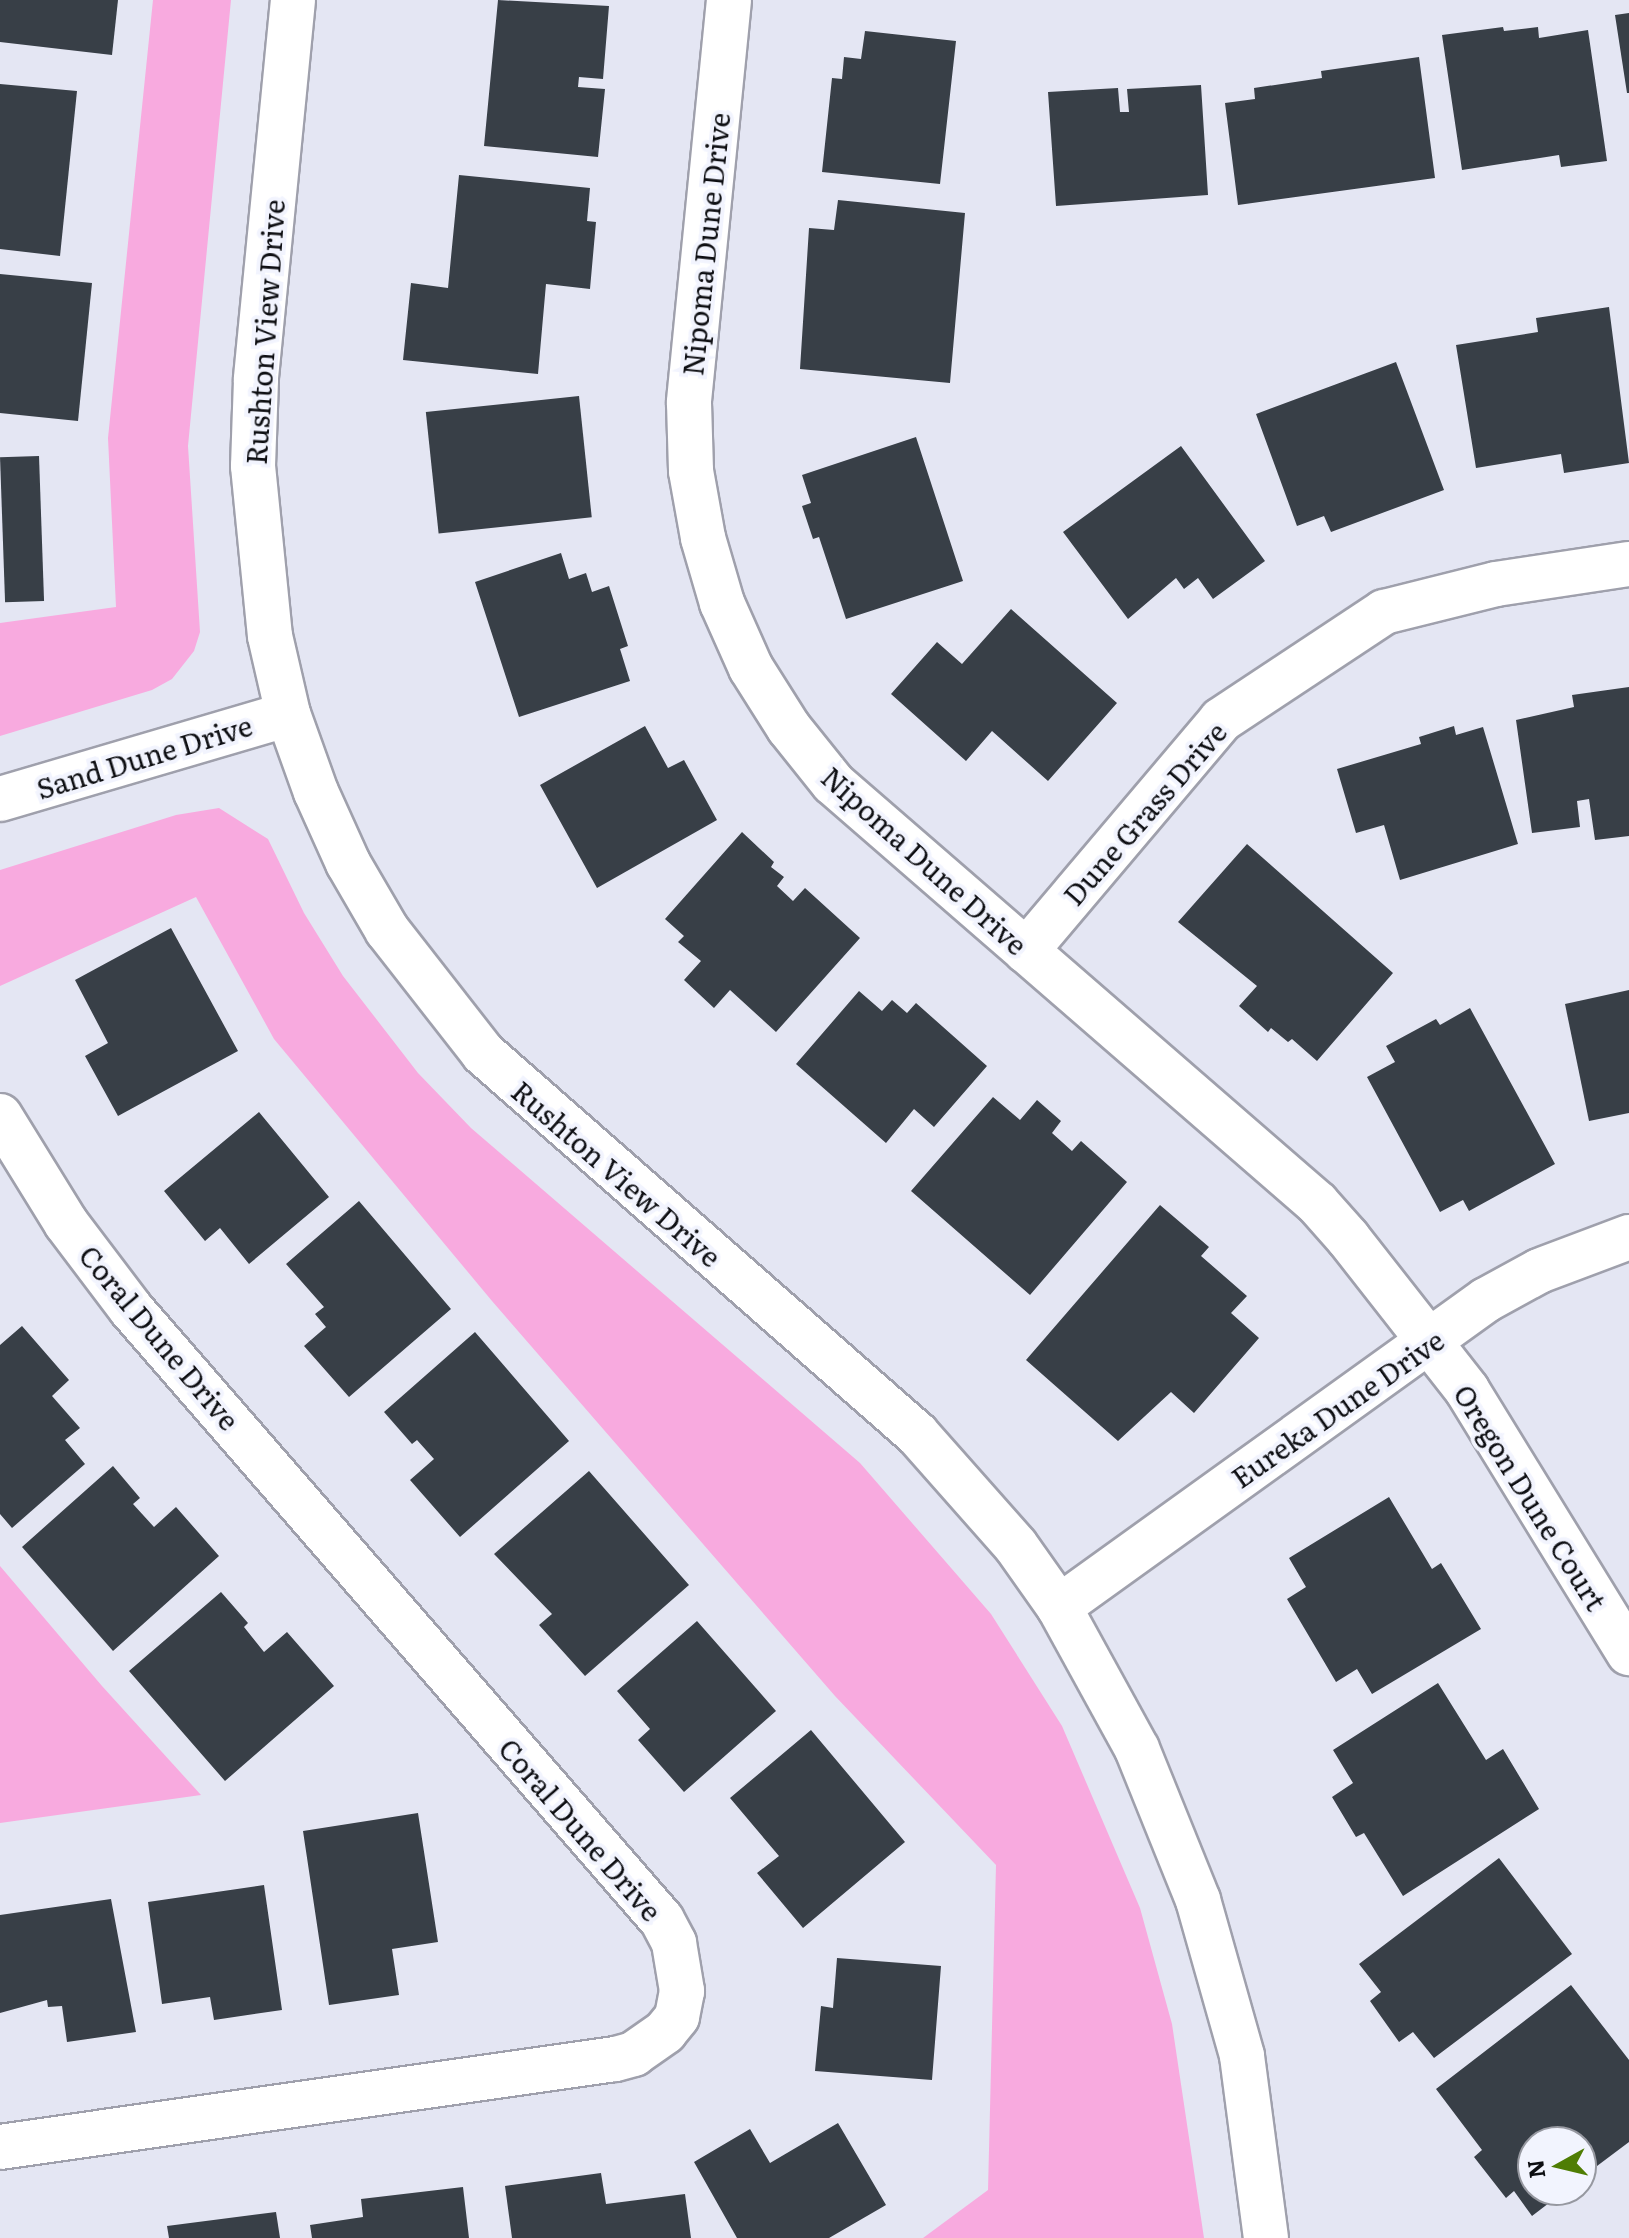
<!DOCTYPE html>
<style>
body{margin:0}
#map{position:relative;width:1629px;height:2238px;overflow:hidden;background:#e4e6f3;font-family:Literata,serif}
div>[style]{position:absolute}
.green>*{inset:0;background:#f8aadf}
.building>*{inset:0;background:#383f47;transform-origin:0 0}
.roads{filter:drop-shadow(2px 0 #9fa0ac) drop-shadow(-2px 0 #9fa0ac) drop-shadow(0 2px #9fa0ac) drop-shadow(0 -2px #9fa0ac)}
.street>*{height:44px;margin:-22px;padding:0 22px;transform-origin:22px;border-radius:22px;background:#fff}
span{translate:-50% -50%;white-space:nowrap;text-align:center;line-height:1.15;-webkit-text-stroke:8px #f2f4fe;paint-order:stroke}
.street-label{font-size:28px;color:#0d0e12}
.north{position:absolute;left:1517px;top:2126px;width:80px;height:80px;box-sizing:border-box;background:#f2f4fe;border:2px solid #9698a0;border-radius:50%;rotate:262deg;font-size:22px;font-weight:700;line-height:32px;text-align:center;color:#0d0e12}
.north::after{content:'';display:block;margin:auto;width:28px;height:36px;background:#4f7d04;clip-path:polygon(50% 0,100% 100%,50% 72%,0 100%)}
</style>
<div id="map">
<div class="green">
<i style="clip-path:polygon(153px 0,231px 0,188px 446px,200px 632px,194px 651px,172px 679px,152px 690px,0 736px,0 623px,116px 607px,108px 438px)"></i>
<i style="clip-path:polygon(219px 808px,268px 839px,304px 913px,343px 976px,418px 1073px,471px 1128px,860px 1463px,991px 1614px,1062px 1726px,1140px 1908px,1172px 2024px,1204px 2238px,923px 2238px,988px 2190px,996px 1865px,835px 1696px,492px 1301px,274px 1039px,196px 897px,0 986px,0 870px,176px 815px)"></i>
<i style="clip-path:polygon(0 1566px,102px 1686px,201px 1795px,0 1823px)"></i>
</div>
<div class="building">
<i style="clip-path:polygon(0 0,118px 0,112px 55px,0 42px)"></i>
<i style="clip-path:polygon(498px 0,609px 6px,603px 79px,579px 77px,578px 87px,605px 89px,598px 157px,484px 146px)"></i>
<i style="clip-path:polygon(1629px 13px,1629px 93px,1627px 93px,1615px 15px)"></i>
<i style="clip-path:polygon(1503px 27px,1504px 31px,1538px 27px,1539px 38px,1588px 30px,1607px 161px,1561px 167px,1559px 155px,1462px 170px,1442px 35px)"></i>
<i style="clip-path:polygon(865px 31px,956px 41px,940px 184px,822px 172px,832px 78px,842px 79px,844px 57px,861px 59px)"></i>
<i style="clip-path:polygon(1419px 57px,1435px 178px,1238px 205px,1225px 103px,1255px 99px,1254px 88px,1322px 78px,1321px 71px)"></i>
<i style="clip-path:polygon(0 84px,77px 91px,60px 256px,0 249px)"></i>
<i style="clip-path:polygon(1201px 85px,1208px 195px,1056px 206px,1048px 92px,1118px 88px,1120px 112px,1129px 112px,1127px 89px)"></i>
<i style="clip-path:polygon(459px 175px,590px 188px,587px 221px,596px 222px,590px 289px,546px 284px,538px 374px,403px 360px,411px 283px,448px 288px)"></i>
<i style="clip-path:polygon(838px 200px,965px 213px,950px 383px,800px 369px,809px 228px,834px 230px)"></i>
<i style="clip-path:polygon(0 274px,92px 283px,78px 421px,0 413px)"></i>
<i style="clip-path:polygon(1609px 307px,1629px 463px,1564px 473px,1561px 454px,1476px 468px,1456px 345px,1538px 332px,1536px 318px)"></i>
<i style="clip-path:polygon(1396px 362px,1444px 490px,1331px 532px,1324px 516px,1297px 526px,1256px 414px)"></i>
<i style="left:579px;top:396px;width:122px;height:154px;rotate:84deg"></i>
<i style="clip-path:polygon(916px 437px,963px 581px,846px 619px,819px 537px,813px 539px,802px 506px,811px 503px,802px 475px)"></i>
<i style="clip-path:polygon(1181px 446px,1265px 561px,1213px 599px,1198px 578px,1184px 589px,1176px 578px,1128px 619px,1063px 532px)"></i>
<i style="left:39px;top:456px;width:145px;height:39px;rotate:88deg"></i>
<i style="clip-path:polygon(561px 553px,569px 579px,586px 573px,592px 592px,609px 586px,628px 646px,620px 649px,630px 681px,519px 717px,475px 582px)"></i>
<i style="clip-path:polygon(1011px 609px,1117px 703px,1048px 781px,992px 731px,966px 761px,891px 694px,937px 642px,962px 664px)"></i>
<i style="clip-path:polygon(1629px 687px,1629px 836px,1595px 840px,1589px 799px,1577px 801px,1580px 827px,1532px 833px,1516px 720px,1574px 707px,1572px 695px)"></i>
<i style="clip-path:polygon(645px 726px,668px 768px,684px 760px,717px 820px,597px 888px,540px 785px)"></i>
<i style="clip-path:polygon(1454px 726px,1456px 735px,1483px 727px,1518px 844px,1400px 880px,1384px 825px,1356px 833px,1337px 769px,1421px 744px,1419px 737px)"></i>
<i style="clip-path:polygon(742px 832px,774px 862px,771px 867px,784px 877px,777px 886px,793px 901px,805px 888px,860px 938px,776px 1032px,730px 990px,714px 1008px,684px 980px,701px 961px,678px 942px,684px 936px,665px 919px)"></i>
<i style="clip-path:polygon(1247px 844px,1393px 973px,1317px 1061px,1292px 1039px,1288px 1042px,1271px 1028px,1268px 1032px,1239px 1006px,1257px 986px,1178px 922px)"></i>
<i style="clip-path:polygon(171px 928px,238px 1051px,118px 1116px,85px 1056px,108px 1043px,75px 980px)"></i>
<i style="clip-path:polygon(1629px 990px,1629px 1113px,1589px 1121px,1565px 1004px)"></i>
<i style="clip-path:polygon(859px 991px,882px 1011px,892px 1000px,907px 1013px,916px 1003px,987px 1066px,934px 1127px,914px 1109px,886px 1143px,796px 1064px)"></i>
<i style="clip-path:polygon(1470px 1008px,1555px 1164px,1469px 1211px,1463px 1200px,1440px 1212px,1367px 1077px,1395px 1062px,1386px 1046px,1436px 1019px,1440px 1025px)"></i>
<i style="clip-path:polygon(993px 1097px,1020px 1120px,1037px 1100px,1061px 1121px,1052px 1133px,1072px 1151px,1081px 1141px,1127px 1182px,1030px 1295px,911px 1191px)"></i>
<i style="clip-path:polygon(259px 1112px,329px 1197px,249px 1264px,220px 1228px,205px 1241px,164px 1191px)"></i>
<i style="clip-path:polygon(359px 1201px,451px 1309px,349px 1397px,304px 1346px,326px 1327px,315px 1314px,324px 1307px,286px 1264px)"></i>
<i style="clip-path:polygon(1160px 1205px,1209px 1247px,1201px 1256px,1247px 1296px,1231px 1313px,1259px 1338px,1194px 1413px,1171px 1392px,1118px 1441px,1026px 1360px)"></i>
<i style="clip-path:polygon(22px 1326px,69px 1380px,52px 1396px,80px 1428px,65px 1440px,85px 1464px,12px 1528px,0 1514px,0 1345px)"></i>
<i style="clip-path:polygon(475px 1332px,569px 1441px,460px 1537px,410px 1480px,434px 1459px,417px 1440px,412px 1444px,384px 1412px)"></i>
<i style="clip-path:polygon(113px 1466px,140px 1498px,133px 1504px,154px 1527px,176px 1507px,219px 1556px,113px 1651px,22px 1547px)"></i>
<i style="clip-path:polygon(589px 1471px,689px 1585px,585px 1676px,539px 1625px,552px 1614px,494px 1554px)"></i>
<i style="clip-path:polygon(1389px 1497px,1432px 1569px,1441px 1563px,1481px 1629px,1372px 1694px,1357px 1669px,1336px 1682px,1287px 1599px,1306px 1587px,1289px 1558px)"></i>
<i style="clip-path:polygon(221px 1592px,248px 1623px,244px 1627px,264px 1652px,287px 1632px,334px 1686px,225px 1781px,129px 1671px)"></i>
<i style="clip-path:polygon(697px 1621px,776px 1711px,684px 1792px,638px 1740px,650px 1729px,617px 1691px)"></i>
<i style="clip-path:polygon(1438px 1683px,1486px 1760px,1503px 1749px,1539px 1809px,1403px 1896px,1364px 1833px,1356px 1837px,1332px 1797px,1353px 1783px,1333px 1750px)"></i>
<i style="clip-path:polygon(811px 1730px,905px 1842px,803px 1928px,757px 1873px,779px 1856px,730px 1798px)"></i>
<i style="clip-path:polygon(418px 1813px,438px 1942px,392px 1949px,399px 1995px,329px 2005px,303px 1831px)"></i>
<i style="clip-path:polygon(1499px 1858px,1572px 1954px,1434px 2058px,1413px 2032px,1399px 2042px,1370px 2001px,1381px 1992px,1359px 1964px)"></i>
<i style="clip-path:polygon(264px 1885px,282px 2010px,214px 2020px,210px 1997px,162px 2004px,148px 1902px)"></i>
<i style="clip-path:polygon(111px 1899px,136px 2032px,67px 2042px,62px 2006px,48px 2007px,47px 2000px,0 2013px,0 1915px)"></i>
<i style="clip-path:polygon(837px 1958px,941px 1966px,932px 2080px,815px 2071px,821px 2006px,833px 2008px)"></i>
<i style="clip-path:polygon(1571px 1985px,1629px 2060px,1629px 2142px,1581px 2178px,1581px 2142px,1533px 2142px,1533px 2190px,1566px 2190px,1532px 2216px,1514px 2191px,1506px 2198px,1474px 2157px,1482px 2150px,1436px 2089px)"></i>
<i style="clip-path:polygon(838px 2123px,886px 2205px,829px 2238px,737px 2238px,694px 2162px,750px 2129px,770px 2163px)"></i>
<i style="clip-path:polygon(601px 2173px,606px 2204px,685px 2194px,691px 2238px,512px 2238px,505px 2186px)"></i>
<i style="clip-path:polygon(463px 2187px,469px 2238px,312px 2238px,310px 2225px,363px 2217px,361px 2199px)"></i>
<i style="clip-path:polygon(276px 2212px,280px 2238px,169px 2238px,167px 2226px)"></i>
</div>
<div class="roads">
<div class="street">
<i style="left:293px;top:0;width:382px;rotate:95.6deg"></i>
<i style="left:256px;top:380px;width:86px;rotate:92deg"></i>
<i style="left:253px;top:466px;width:171px;rotate:84.3deg"></i>
<i style="left:270px;top:636px;width:80px;rotate:77deg"></i>
<i style="left:288px;top:714px;width:83px;rotate:70.3deg"></i>
<i style="left:316px;top:792px;width:78px;rotate:65.7deg"></i>
<i style="left:348px;top:863px;width:78px;rotate:59.8deg"></i>
<i style="left:387px;top:930px;width:156px;rotate:52deg"></i>
<i style="left:483px;top:1053px;width:578px;rotate:41.28deg"></i>
<i style="left:917px;top:1434px;width:149px;rotate:48.5deg"></i>
<i style="left:1016px;top:1546px;width:75px;rotate:54.8deg"></i>
<i style="left:1059px;top:1607px;width:162px;rotate:61.2deg"></i>
<i style="left:1137px;top:1749px;width:163px;rotate:68deg"></i>
<i style="left:1198px;top:1900px;width:162px;rotate:74.2deg"></i>
<i style="left:1242px;top:2056px;width:184px;rotate:82.5deg"></i>
<i style="left:729px;top:0;width:405px;rotate:95.7deg"></i>
<i style="left:689px;top:403px;width:68px;rotate:88.3deg"></i>
<i style="left:691px;top:471px;width:68px;rotate:79.8deg"></i>
<i style="left:703px;top:538px;width:68px;rotate:73.7deg"></i>
<i style="left:722px;top:603px;width:71px;rotate:66deg"></i>
<i style="left:751px;top:668px;width:71px;rotate:57.7deg"></i>
<i style="left:789px;top:728px;width:70px;rotate:51.3deg"></i>
<i style="left:833px;top:783px;width:641px;rotate:40.95deg"></i>
<i style="left:1317px;top:1203px;width:47px;rotate:48.5deg"></i>
<i style="left:1348px;top:1238px;width:193px;rotate:51.9deg"></i>
<i style="left:1467px;top:1390px;width:309px;rotate:58.4deg"></i>
<i style="left:0;top:799px;width:300px;rotate:-16.4deg"></i>
<i style="left:1026px;top:951px;width:302px;rotate:-49.8deg"></i>
<i style="left:1221px;top:720px;width:196px;rotate:-33.5deg"></i>
<i style="left:1384px;top:612px;width:115px;rotate:-14deg"></i>
<i style="left:1496px;top:584px;width:134px;rotate:-8.6deg"></i>
<i style="left:0;top:1116px;width:126px;rotate:58.3deg"></i>
<i style="left:66px;top:1223px;width:108px;rotate:52.9deg"></i>
<i style="left:131px;top:1309px;width:809px;rotate:49.01deg"></i>
<i style="left:662px;top:1920px;width:26px;rotate:62deg"></i>
<i style="left:674px;top:1943px;width:49px;rotate:80.5deg"></i>
<i style="left:682px;top:1991px;width:26px;rotate:101deg"></i>
<i style="left:677px;top:2017px;width:19px;rotate:129deg"></i>
<i style="left:665px;top:2032px;width:38px;rotate:145deg"></i>
<i style="left:634px;top:2054px;width:20px;rotate:165deg"></i>
<i style="left:615px;top:2059px;width:621px;rotate:171.86deg"></i>
<i style="left:1059px;top:1607px;width:526px;rotate:-35.71deg"></i>
<i style="left:1486px;top:1300px;width:60px;rotate:-28.7deg"></i>
<i style="left:1539px;top:1271px;width:96px;rotate:-20.7deg"></i>
</div>
</div>
<div class="street-label">
<span style="left:705px;top:244px;rotate:-84deg">Nipoma Dune Drive</span>
<span style="left:264px;top:332px;rotate:-86deg">Rushton View Drive</span>
<span style="left:144px;top:756px;rotate:-17deg">Sand Dune Drive</span>
<span style="left:1144px;top:813px;rotate:-49deg">Dune Grass Drive</span>
<span style="left:925px;top:860px;rotate:42deg">Nipoma Dune Drive</span>
<span style="left:617px;top:1173px;rotate:41deg">Rushton View Drive</span>
<span style="left:160px;top:1337px;rotate:50deg">Coral Dune Drive</span>
<span style="left:1337px;top:1408px;rotate:-35deg">Eureka Dune Drive</span>
<span style="left:1531px;top:1497px;rotate:58deg">Oregon Dune Court</span>
<span style="left:581px;top:1829px;rotate:49deg">Coral Dune Drive</span>
</div>
<div class="north">N</div>
</div>
